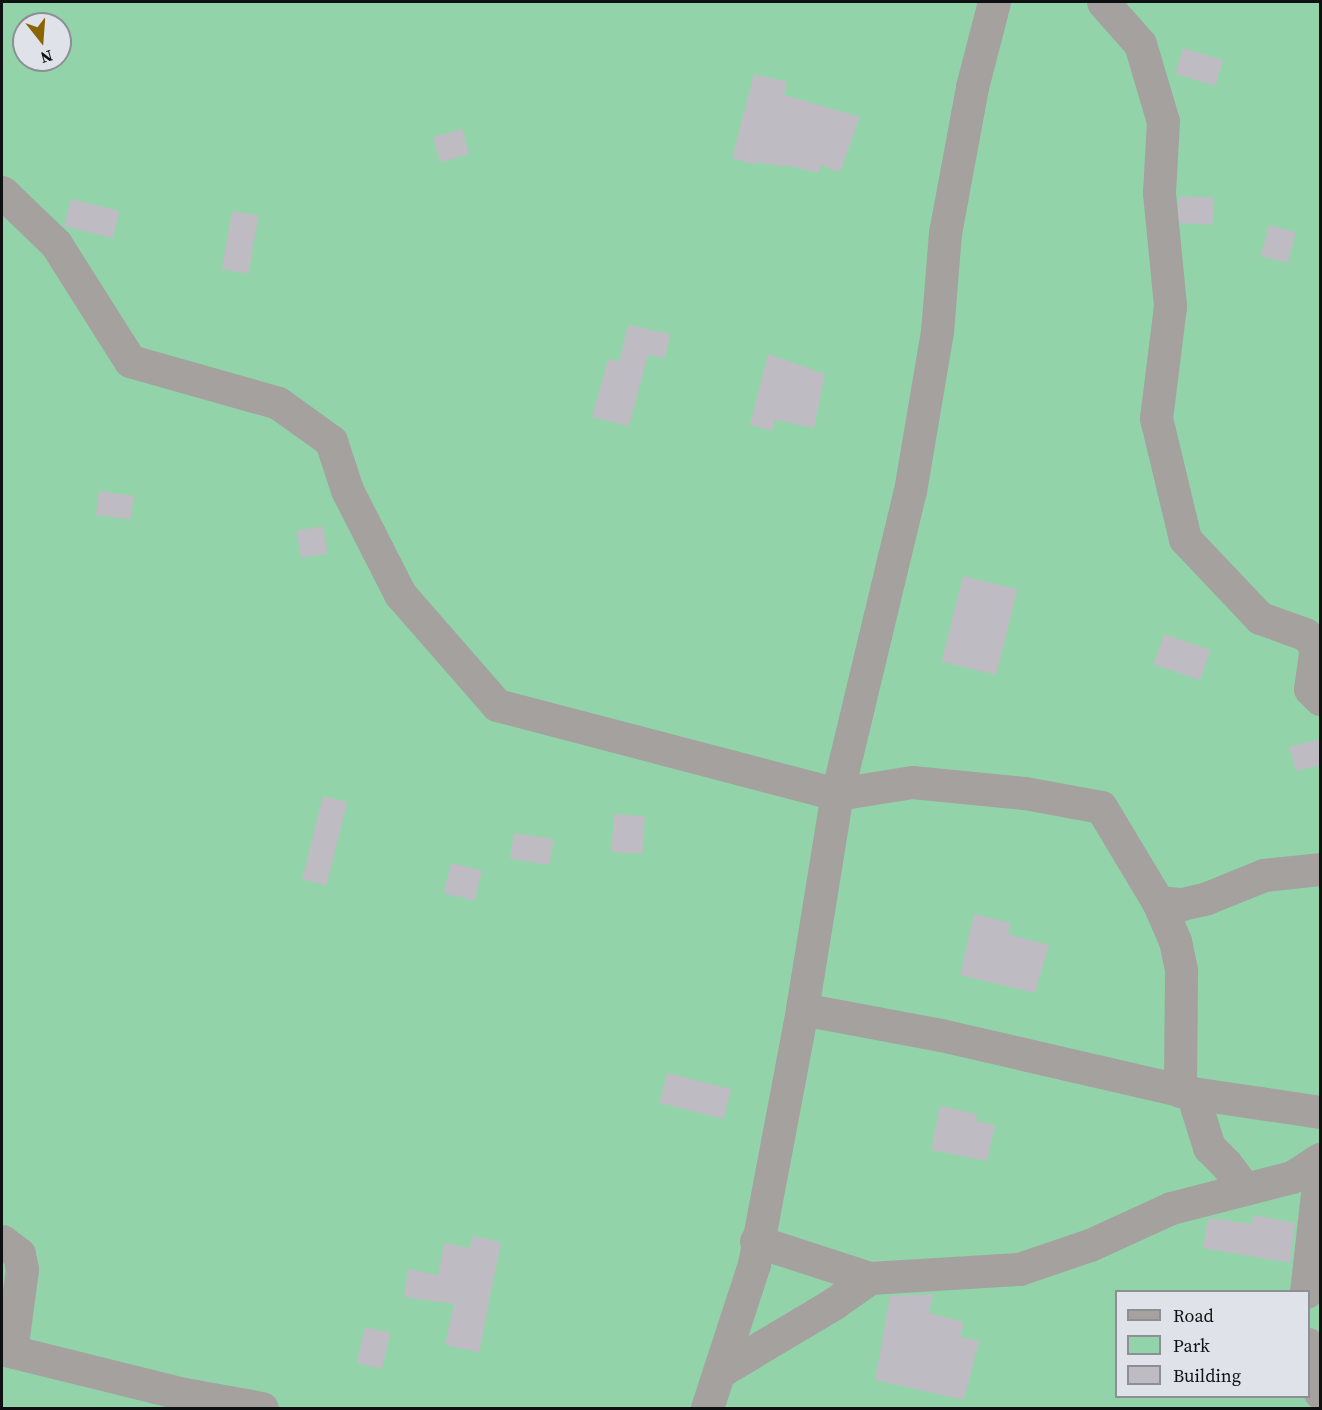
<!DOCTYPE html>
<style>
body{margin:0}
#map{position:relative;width:1322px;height:1410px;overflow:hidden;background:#dfe3e9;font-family:"Source Serif 4",serif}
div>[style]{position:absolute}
.green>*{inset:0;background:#92d3aa}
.building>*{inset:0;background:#bebcc2;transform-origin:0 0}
.street>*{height:33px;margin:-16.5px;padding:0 16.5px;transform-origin:16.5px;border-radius:16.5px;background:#a4a19f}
span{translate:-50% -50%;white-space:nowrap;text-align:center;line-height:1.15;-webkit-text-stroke:4.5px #dfe3e9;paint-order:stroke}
.frame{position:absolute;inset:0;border:3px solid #0f1012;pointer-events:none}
.legend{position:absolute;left:1115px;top:1290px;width:195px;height:108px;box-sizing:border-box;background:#dfe3e9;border:2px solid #8c8f93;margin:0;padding:8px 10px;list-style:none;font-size:18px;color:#0f1012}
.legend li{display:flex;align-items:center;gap:12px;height:30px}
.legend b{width:30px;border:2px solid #8c8f93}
.north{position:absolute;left:12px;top:12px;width:60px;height:60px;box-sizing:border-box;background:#dfe3e9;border:2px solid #8c8f93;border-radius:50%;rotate:163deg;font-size:16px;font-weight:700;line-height:24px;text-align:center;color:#0f1012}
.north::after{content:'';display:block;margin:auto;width:21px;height:27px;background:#8b6404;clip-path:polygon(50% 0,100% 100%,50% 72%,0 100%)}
</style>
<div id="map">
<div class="green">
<i style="clip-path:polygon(evenodd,2px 2px,1320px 2px,1320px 1408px,2px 1408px,2px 2px,24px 24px,60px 24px,60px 60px,24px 60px,24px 24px,2px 2px,1116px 1292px,1308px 1292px,1308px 1396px,1116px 1396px,1116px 1292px)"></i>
</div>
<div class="building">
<i style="left:1183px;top:48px;width:42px;height:27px;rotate:17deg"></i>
<i style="clip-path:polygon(754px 74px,787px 82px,784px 95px,860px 117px,840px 172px,821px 165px,818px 173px,786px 165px,785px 167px,757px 162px,756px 165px,732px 158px)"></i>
<i style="left:462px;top:129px;width:26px;height:30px;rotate:74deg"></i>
<i style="left:1179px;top:196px;width:35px;height:27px;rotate:3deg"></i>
<i style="left:71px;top:199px;width:50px;height:28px;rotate:14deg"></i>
<i style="left:232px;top:211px;width:27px;height:59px;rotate:10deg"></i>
<i style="left:1269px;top:225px;width:28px;height:32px;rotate:15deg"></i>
<i style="clip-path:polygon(628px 325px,670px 334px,665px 358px,648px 355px,629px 426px,592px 417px,608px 359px,619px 362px)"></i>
<i style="clip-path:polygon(768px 354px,825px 374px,814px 428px,775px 420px,772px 431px,750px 425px)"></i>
<i style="left:99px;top:491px;width:35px;height:24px;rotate:8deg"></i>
<i style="left:323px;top:526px;width:28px;height:27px;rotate:80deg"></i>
<i style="left:963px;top:576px;width:56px;height:88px;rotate:14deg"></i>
<i style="left:1164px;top:634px;width:49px;height:32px;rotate:19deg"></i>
<i style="clip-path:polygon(1320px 739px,1320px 765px,1296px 771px,1289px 747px)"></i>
<i style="left:323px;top:796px;width:25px;height:86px;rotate:14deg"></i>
<i style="left:614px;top:814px;width:31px;height:38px;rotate:4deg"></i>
<i style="left:514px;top:833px;width:40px;height:26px;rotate:9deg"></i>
<i style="left:451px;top:863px;width:32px;height:31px;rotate:14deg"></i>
<i style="clip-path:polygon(974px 914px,1011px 923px,1008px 934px,1049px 945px,1035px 993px,960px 975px)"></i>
<i style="left:667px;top:1073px;width:66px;height:31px;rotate:14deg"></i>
<i style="clip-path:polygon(940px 1106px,977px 1114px,976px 1121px,995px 1125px,987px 1161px,931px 1150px)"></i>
<i style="clip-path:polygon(1253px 1215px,1295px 1223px,1290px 1263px,1203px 1248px,1208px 1218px,1252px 1224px)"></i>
<i style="clip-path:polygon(472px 1236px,501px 1242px,479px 1352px,445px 1345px,454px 1304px,404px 1297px,408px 1269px,438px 1275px,444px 1243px,470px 1248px)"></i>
<i style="clip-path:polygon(933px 1294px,929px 1313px,964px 1322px,960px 1337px,979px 1341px,964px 1400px,875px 1380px,890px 1296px)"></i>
<i style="left:365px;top:1327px;width:26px;height:37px;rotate:13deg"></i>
</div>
<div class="street">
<i style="left:1103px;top:2px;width:56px;rotate:48.6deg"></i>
<i style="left:1140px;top:44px;width:80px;rotate:73.4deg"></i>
<i style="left:1163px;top:121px;width:72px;rotate:93.2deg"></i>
<i style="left:1159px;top:193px;width:114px;rotate:84.4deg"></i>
<i style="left:1170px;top:306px;width:113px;rotate:97.1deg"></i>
<i style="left:1156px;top:418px;width:124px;rotate:76.5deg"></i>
<i style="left:1185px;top:539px;width:109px;rotate:46.5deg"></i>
<i style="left:1260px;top:618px;width:48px;rotate:19.6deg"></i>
<i style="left:1305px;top:634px;width:16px;rotate:47deg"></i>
<i style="left:1316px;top:646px;width:43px;rotate:97.9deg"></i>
<i style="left:1310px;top:689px;width:14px;rotate:45deg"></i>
<i style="left:2px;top:192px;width:75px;rotate:43.9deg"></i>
<i style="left:56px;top:244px;width:138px;rotate:57.7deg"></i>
<i style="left:130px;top:361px;width:154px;rotate:15.8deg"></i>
<i style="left:278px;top:403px;width:65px;rotate:35.6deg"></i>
<i style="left:331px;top:441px;width:52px;rotate:71.9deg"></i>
<i style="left:347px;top:490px;width:117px;rotate:63deg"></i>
<i style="left:400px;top:594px;width:147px;rotate:48.9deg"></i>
<i style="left:497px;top:705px;width:351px;rotate:14.7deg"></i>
<i style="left:837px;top:794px;width:76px;rotate:-9.1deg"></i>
<i style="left:912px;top:782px;width:114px;rotate:5.6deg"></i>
<i style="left:1025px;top:793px;width:77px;rotate:10.4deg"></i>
<i style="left:1101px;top:807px;width:111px;rotate:59deg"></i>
<i style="left:1158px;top:902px;width:24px;rotate:5deg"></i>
<i style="left:1182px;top:904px;width:26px;rotate:-13deg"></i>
<i style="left:1207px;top:898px;width:61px;rotate:-22deg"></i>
<i style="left:1264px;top:875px;width:56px;rotate:-6.1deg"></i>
<i style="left:1158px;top:902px;width:43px;rotate:66.4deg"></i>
<i style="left:1175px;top:941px;width:30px;rotate:78deg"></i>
<i style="left:1181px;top:970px;width:121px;rotate:90.5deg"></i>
<i style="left:802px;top:1009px;width:141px;rotate:10.6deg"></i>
<i style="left:941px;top:1035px;width:258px;rotate:13deg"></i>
<i style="left:1192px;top:1093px;width:129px;rotate:8.4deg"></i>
<i style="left:1192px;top:1093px;width:57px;rotate:72.5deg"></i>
<i style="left:1209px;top:1147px;width:24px;rotate:45deg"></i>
<i style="left:1226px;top:1164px;width:31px;rotate:53deg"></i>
<i style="left:2px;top:1241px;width:21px;rotate:37deg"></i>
<i style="left:19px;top:1254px;width:15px;rotate:79deg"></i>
<i style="left:22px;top:1269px;width:83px;rotate:97.6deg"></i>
<i style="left:756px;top:1241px;width:120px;rotate:18deg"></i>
<i style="left:870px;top:1278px;width:149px;rotate:-3.5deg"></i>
<i style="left:1019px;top:1269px;width:75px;rotate:-18.7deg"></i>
<i style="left:1090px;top:1245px;width:89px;rotate:-24.6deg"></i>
<i style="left:1171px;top:1208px;width:125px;rotate:-14.4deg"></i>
<i style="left:1292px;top:1177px;width:33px;rotate:-33deg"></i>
<i style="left:1306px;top:1292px;width:126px;rotate:-83.6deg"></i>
<i style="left:1308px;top:1344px;width:50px;rotate:76.2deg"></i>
<i style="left:2px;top:1349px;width:187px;rotate:13.9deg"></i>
<i style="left:184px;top:1394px;width:79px;rotate:10.2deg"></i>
<i style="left:719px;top:1372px;width:133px;rotate:-30.8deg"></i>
<i style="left:833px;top:1304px;width:45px;rotate:-35.1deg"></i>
<i style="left:707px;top:1408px;width:151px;rotate:-71.9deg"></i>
<i style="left:754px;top:1264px;width:259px;rotate:-79.3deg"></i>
<i style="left:802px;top:1009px;width:218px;rotate:-80.8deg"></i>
<i style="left:837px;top:794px;width:312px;rotate:-76.5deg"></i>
<i style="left:910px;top:491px;width:161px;rotate:-80.4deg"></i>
<i style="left:937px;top:332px;width:99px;rotate:-85.4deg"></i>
<i style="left:945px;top:233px;width:148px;rotate:-79.5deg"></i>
<i style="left:972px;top:87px;width:88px;rotate:-75.5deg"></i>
</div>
<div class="frame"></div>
<ul class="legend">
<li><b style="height:8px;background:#a4a19f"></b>Road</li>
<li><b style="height:16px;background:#92d3aa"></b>Park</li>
<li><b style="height:16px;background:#bebcc2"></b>Building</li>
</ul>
<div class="north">N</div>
</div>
